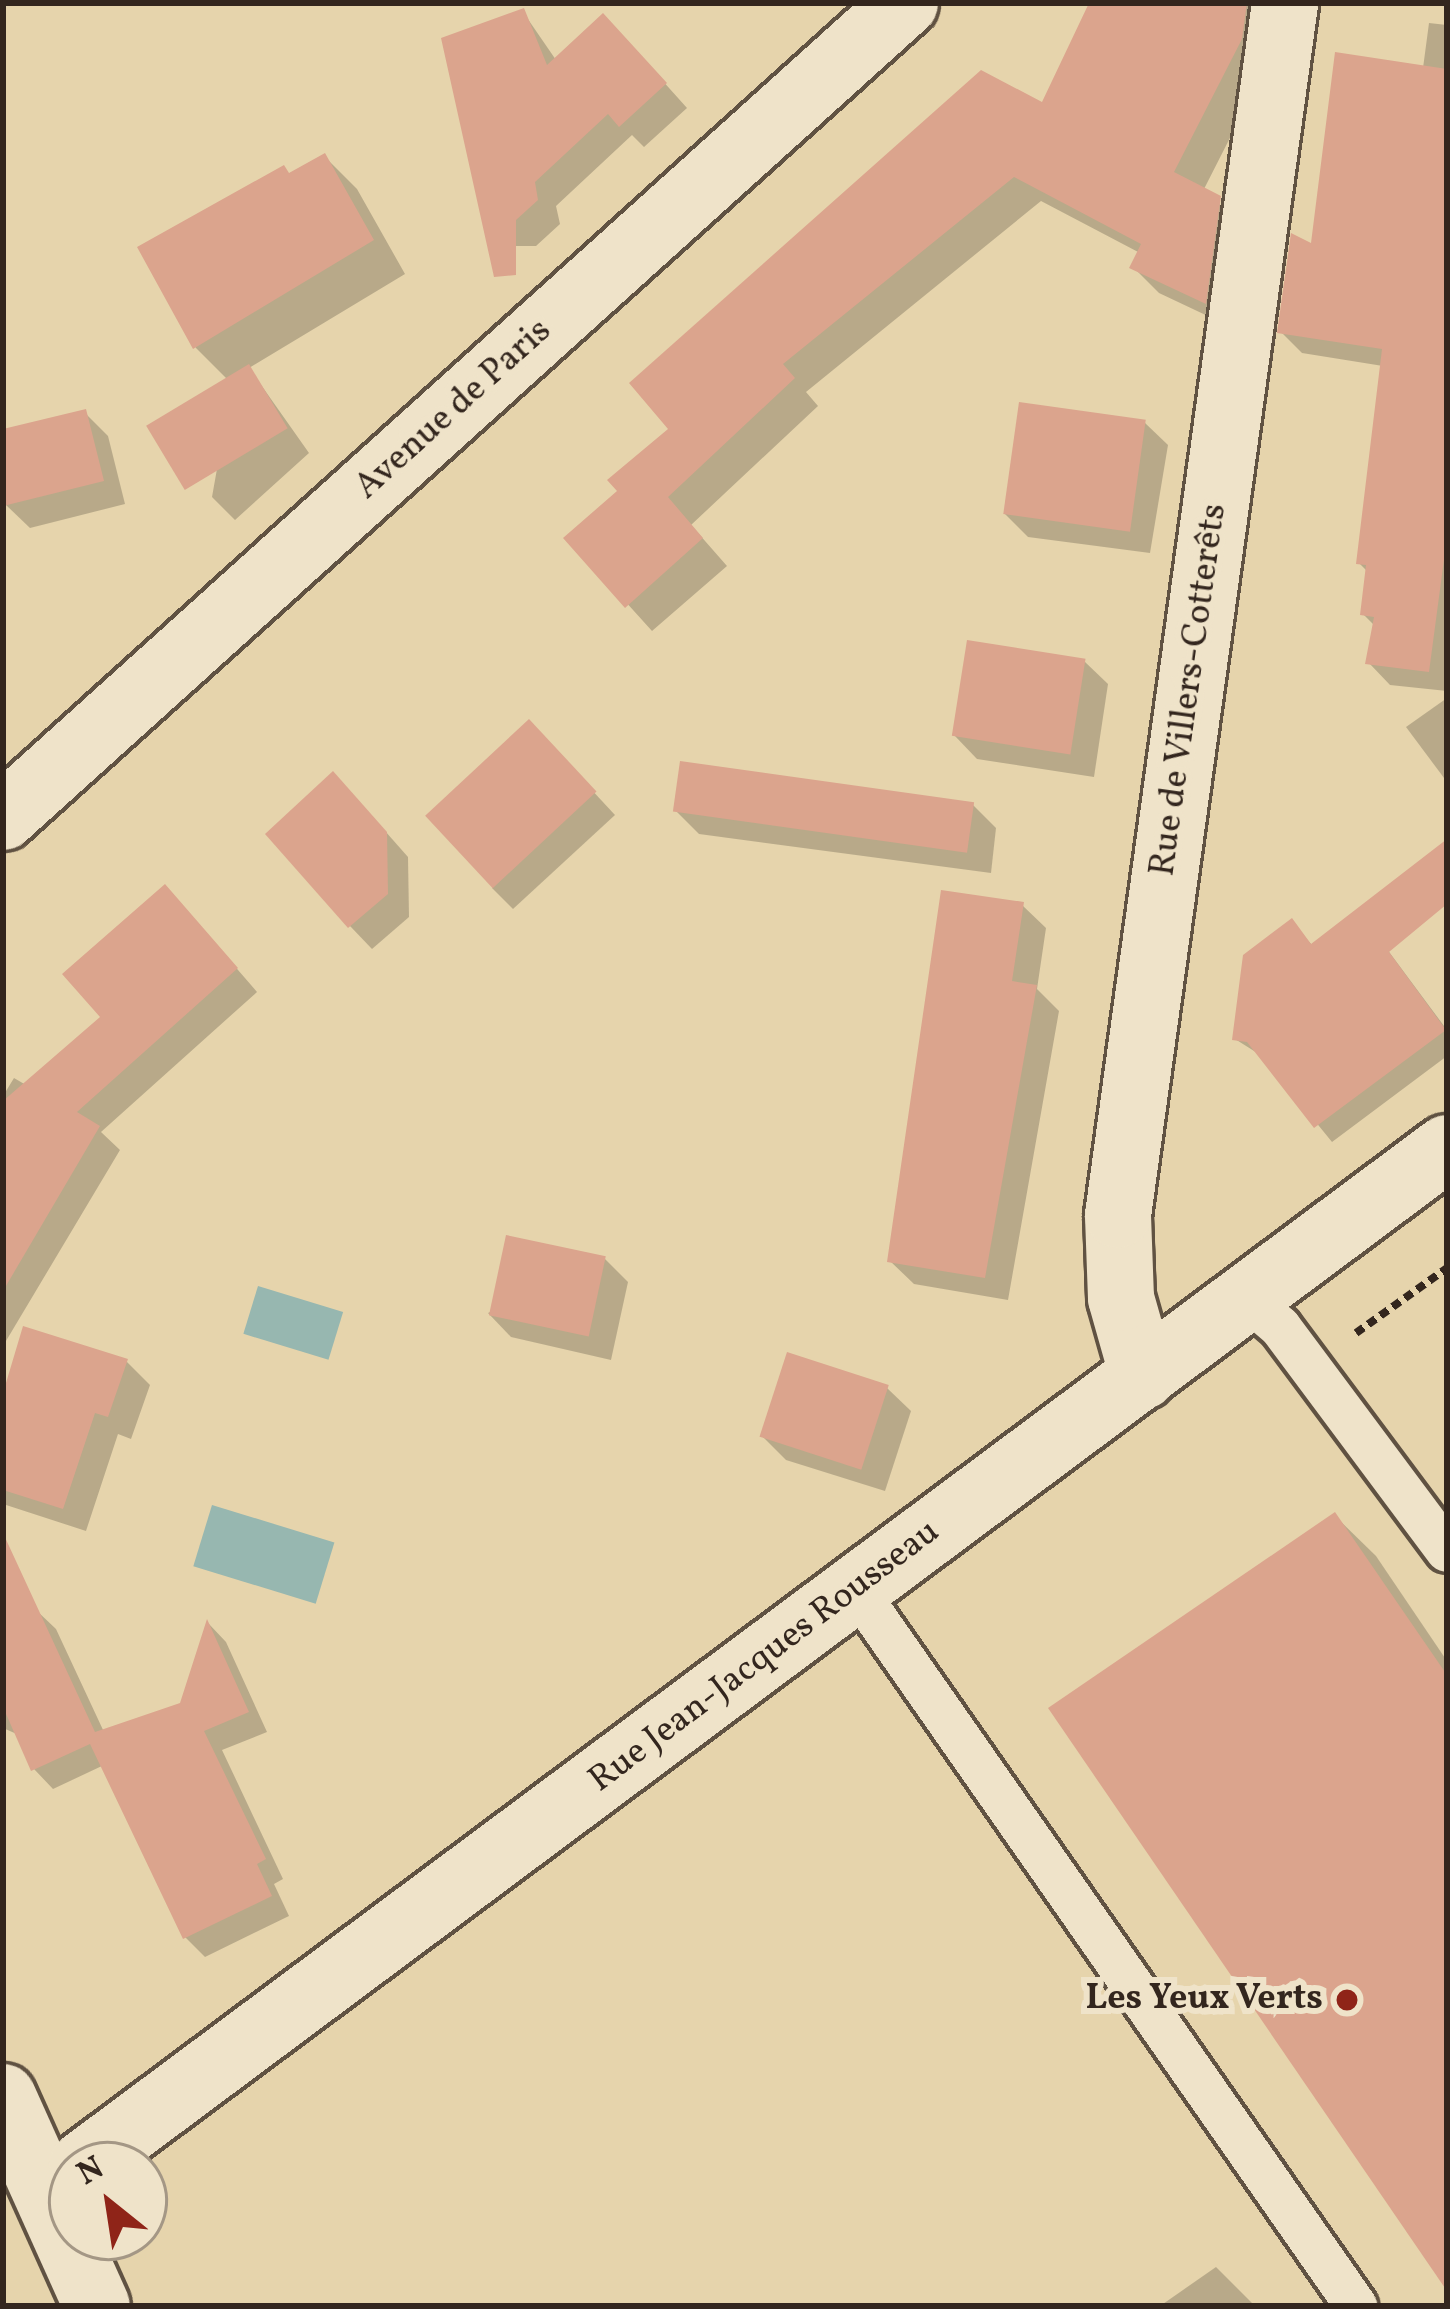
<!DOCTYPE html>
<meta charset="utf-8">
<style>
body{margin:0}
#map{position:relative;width:1450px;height:2309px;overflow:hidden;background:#e6d4ac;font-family:Vollkorn,serif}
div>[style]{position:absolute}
.water>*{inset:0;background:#97b7b0;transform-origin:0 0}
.shadow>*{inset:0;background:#0003}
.building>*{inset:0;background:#dba48d;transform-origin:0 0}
.path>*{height:8px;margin-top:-4px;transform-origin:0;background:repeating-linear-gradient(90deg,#33261e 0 9px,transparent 0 15px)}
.roads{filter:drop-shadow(3px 0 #605242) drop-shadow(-3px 0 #605242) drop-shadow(0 3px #605242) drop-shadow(0 -3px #605242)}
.lane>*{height:42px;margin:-21px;padding:0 21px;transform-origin:21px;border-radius:21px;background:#efe3c9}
.street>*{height:66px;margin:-33px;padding:0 33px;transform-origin:33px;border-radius:33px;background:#efe3c9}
.dots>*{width:33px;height:33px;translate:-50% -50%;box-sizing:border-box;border:6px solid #efe3c9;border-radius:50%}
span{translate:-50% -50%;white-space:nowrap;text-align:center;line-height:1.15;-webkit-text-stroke:12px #efe3c9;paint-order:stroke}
.street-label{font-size:36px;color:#33261e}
.poi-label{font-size:36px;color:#33261e;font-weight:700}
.right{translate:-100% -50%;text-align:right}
.frame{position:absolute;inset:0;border:6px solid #33261e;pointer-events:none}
.north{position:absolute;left:48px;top:2141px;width:120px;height:120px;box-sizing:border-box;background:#efe3c9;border:3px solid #a49785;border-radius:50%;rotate:330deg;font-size:33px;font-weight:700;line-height:48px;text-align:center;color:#33261e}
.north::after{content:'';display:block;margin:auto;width:42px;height:54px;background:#8f2418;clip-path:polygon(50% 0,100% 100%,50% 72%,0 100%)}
</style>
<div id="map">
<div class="water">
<i style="left:258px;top:1286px;width:89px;height:50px;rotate:17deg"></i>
<i style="left:212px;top:1505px;width:128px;height:64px;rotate:17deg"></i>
</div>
<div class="shadow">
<i style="clip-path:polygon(1092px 3px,1269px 3px,1267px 65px,1203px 191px,1245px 225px,1231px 327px,1159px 293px,1133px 267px,1140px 253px,1041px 201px,806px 392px,818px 406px,691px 525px,727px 566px,652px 631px,568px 538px,1043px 106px)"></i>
<i style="clip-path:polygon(523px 12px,556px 60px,626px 40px,687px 108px,644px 147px,632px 135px,556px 206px,560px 224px,536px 246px,507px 246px)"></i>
<i style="clip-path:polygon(1429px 23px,1447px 25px,1447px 691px,1390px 685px,1369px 663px,1375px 626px,1363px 614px,1368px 572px,1359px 563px,1383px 366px,1302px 353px,1281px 332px,1313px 248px,1423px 68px)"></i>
<i style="clip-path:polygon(324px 156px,357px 189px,405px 274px,249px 368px,309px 453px,235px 520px,212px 497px,232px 384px,196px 348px,141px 249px)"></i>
<i style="clip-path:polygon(85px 413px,108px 436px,125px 504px,30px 528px,6px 505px,3px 432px)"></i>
<i style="clip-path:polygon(1144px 422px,1168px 445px,1150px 553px,1028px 537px,1004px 513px)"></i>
<i style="clip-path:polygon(1084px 661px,1108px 684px,1094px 777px,977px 759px,954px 735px)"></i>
<i style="clip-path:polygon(1447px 698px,1447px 782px,1406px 727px)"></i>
<i style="clip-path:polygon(550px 745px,615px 815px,513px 909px,492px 888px)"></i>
<i style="clip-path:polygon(355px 797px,408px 857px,409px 917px,372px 949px,350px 926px)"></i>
<i style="clip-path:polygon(973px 805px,996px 828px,991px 873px,699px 834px,676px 811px)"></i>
<i style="clip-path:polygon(1022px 905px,1046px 928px,1037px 989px,1059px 1011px,1008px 1300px,914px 1284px,890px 1261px)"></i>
<i style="clip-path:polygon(186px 910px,257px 992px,101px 1132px,120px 1150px,3px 1346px,3px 1096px,14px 1078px,26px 1085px,104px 1017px)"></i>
<i style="clip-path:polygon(1291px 922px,1313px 946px,1381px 941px,1447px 1030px,1447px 1056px,1332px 1142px,1262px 1056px,1235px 1039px)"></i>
<i style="clip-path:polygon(605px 1259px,628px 1282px,611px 1360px,511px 1337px,488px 1313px)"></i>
<i style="clip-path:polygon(126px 1361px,150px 1385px,131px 1439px,118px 1434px,86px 1531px,3px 1504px,3px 1403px)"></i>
<i style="clip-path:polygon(887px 1388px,911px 1411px,885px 1491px,786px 1460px,763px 1437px)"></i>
<i style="clip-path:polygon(1335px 1516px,1376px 1556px,1447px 1661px,1447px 2286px)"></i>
<i style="clip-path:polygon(36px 1610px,56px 1629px,104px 1732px,182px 1705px,209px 1624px,226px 1642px,267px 1732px,222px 1750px,283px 1879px,274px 1884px,289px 1916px,205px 1957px,185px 1937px,104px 1765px,53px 1789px,34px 1769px,19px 1735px,3px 1728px,3px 1625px)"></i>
<i style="clip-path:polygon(1216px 2267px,1255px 2306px,1160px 2306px)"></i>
</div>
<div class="building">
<i style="clip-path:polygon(1089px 3px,1247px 3px,1242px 39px,1174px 172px,1221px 196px,1206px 304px,1129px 268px,1141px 244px,1014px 177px,783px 364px,795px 378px,668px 497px,703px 538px,625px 608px,563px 538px,617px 491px,607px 480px,668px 429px,629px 383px,981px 70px,1042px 102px)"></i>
<i style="clip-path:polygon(524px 8px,547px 65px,603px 13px,667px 83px,619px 127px,608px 114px,535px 182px,538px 200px,516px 220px,516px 275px,494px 277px,441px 38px)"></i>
<i style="clip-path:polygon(1335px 52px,1447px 69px,1447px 537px,1429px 672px,1365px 664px,1374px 617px,1360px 615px,1366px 565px,1356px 564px,1382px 349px,1277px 333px,1291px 233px,1311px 243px)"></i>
<i style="clip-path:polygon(325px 153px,374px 240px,193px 349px,137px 247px,284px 165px,289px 173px)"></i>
<i style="left:249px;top:364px;width:75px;height:120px;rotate:59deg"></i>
<i style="left:1019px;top:402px;width:128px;height:113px;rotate:8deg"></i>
<i style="clip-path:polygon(86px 409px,104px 481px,3px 506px,3px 429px)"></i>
<i style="left:967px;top:640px;width:120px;height:97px;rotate:9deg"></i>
<i style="left:529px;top:719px;width:99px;height:142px;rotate:47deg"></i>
<i style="left:680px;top:761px;width:297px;height:51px;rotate:8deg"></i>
<i style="clip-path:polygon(333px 771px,387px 832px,388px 894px,348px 928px,265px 834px)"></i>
<i style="clip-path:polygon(1447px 839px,1447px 904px,1389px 952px,1446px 1030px,1314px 1128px,1247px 1042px,1232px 1040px,1243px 955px,1292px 918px,1311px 944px)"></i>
<i style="clip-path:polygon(165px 884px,238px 968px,77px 1112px,100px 1126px,3px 1291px,3px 1101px,100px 1017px,62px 974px)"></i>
<i style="clip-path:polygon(941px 890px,1024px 902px,1012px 981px,1037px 985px,985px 1278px,887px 1262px)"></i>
<i style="left:506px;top:1235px;width:102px;height:82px;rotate:12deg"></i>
<i style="clip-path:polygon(23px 1326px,128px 1359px,108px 1417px,95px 1413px,63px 1509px,3px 1490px,3px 1393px)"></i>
<i style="left:787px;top:1352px;width:107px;height:89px;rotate:18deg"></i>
<i style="clip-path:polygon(1335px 1512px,1447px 1675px,1447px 2291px,1048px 1708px)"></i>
<i style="clip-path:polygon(3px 1533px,95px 1732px,180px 1703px,207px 1619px,249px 1712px,204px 1731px,266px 1859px,257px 1864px,272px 1896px,183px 1939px,90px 1744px,31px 1771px,3px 1707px)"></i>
</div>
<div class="path">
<i style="left:1356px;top:1333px;width:112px;rotate:-35.5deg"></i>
</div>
<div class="roads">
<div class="lane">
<i style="left:1246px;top:1298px;width:45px;rotate:40.5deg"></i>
<i style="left:1280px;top:1327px;width:279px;rotate:53.3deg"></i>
<i style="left:855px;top:1588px;width:876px;rotate:55.09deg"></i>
</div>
<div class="street">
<i style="left:3px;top:817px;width:1215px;rotate:-42.06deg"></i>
<i style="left:1143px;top:1376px;width:81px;rotate:-105.8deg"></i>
<i style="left:1121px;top:1298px;width:83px;rotate:-92.1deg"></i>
<i style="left:1118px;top:1215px;width:1223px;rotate:-82.15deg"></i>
<i style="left:3px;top:2097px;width:229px;rotate:65.8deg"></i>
<i style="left:82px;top:2165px;width:1702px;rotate:-36.69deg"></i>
</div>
</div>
<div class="dots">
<i style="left:1347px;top:2000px;background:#8f2418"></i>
</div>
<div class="street-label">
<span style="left:454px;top:410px;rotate:-42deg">Avenue de Paris</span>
<span style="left:1190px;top:690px;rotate:-82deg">Rue de Villers-Cotterêts</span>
<span style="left:765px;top:1657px;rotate:-37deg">Rue Jean-Jacques Rousseau</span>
</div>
<div class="poi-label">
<span class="right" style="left:1323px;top:2000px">Les Yeux Verts</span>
</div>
<div class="frame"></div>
<div class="north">N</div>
</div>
